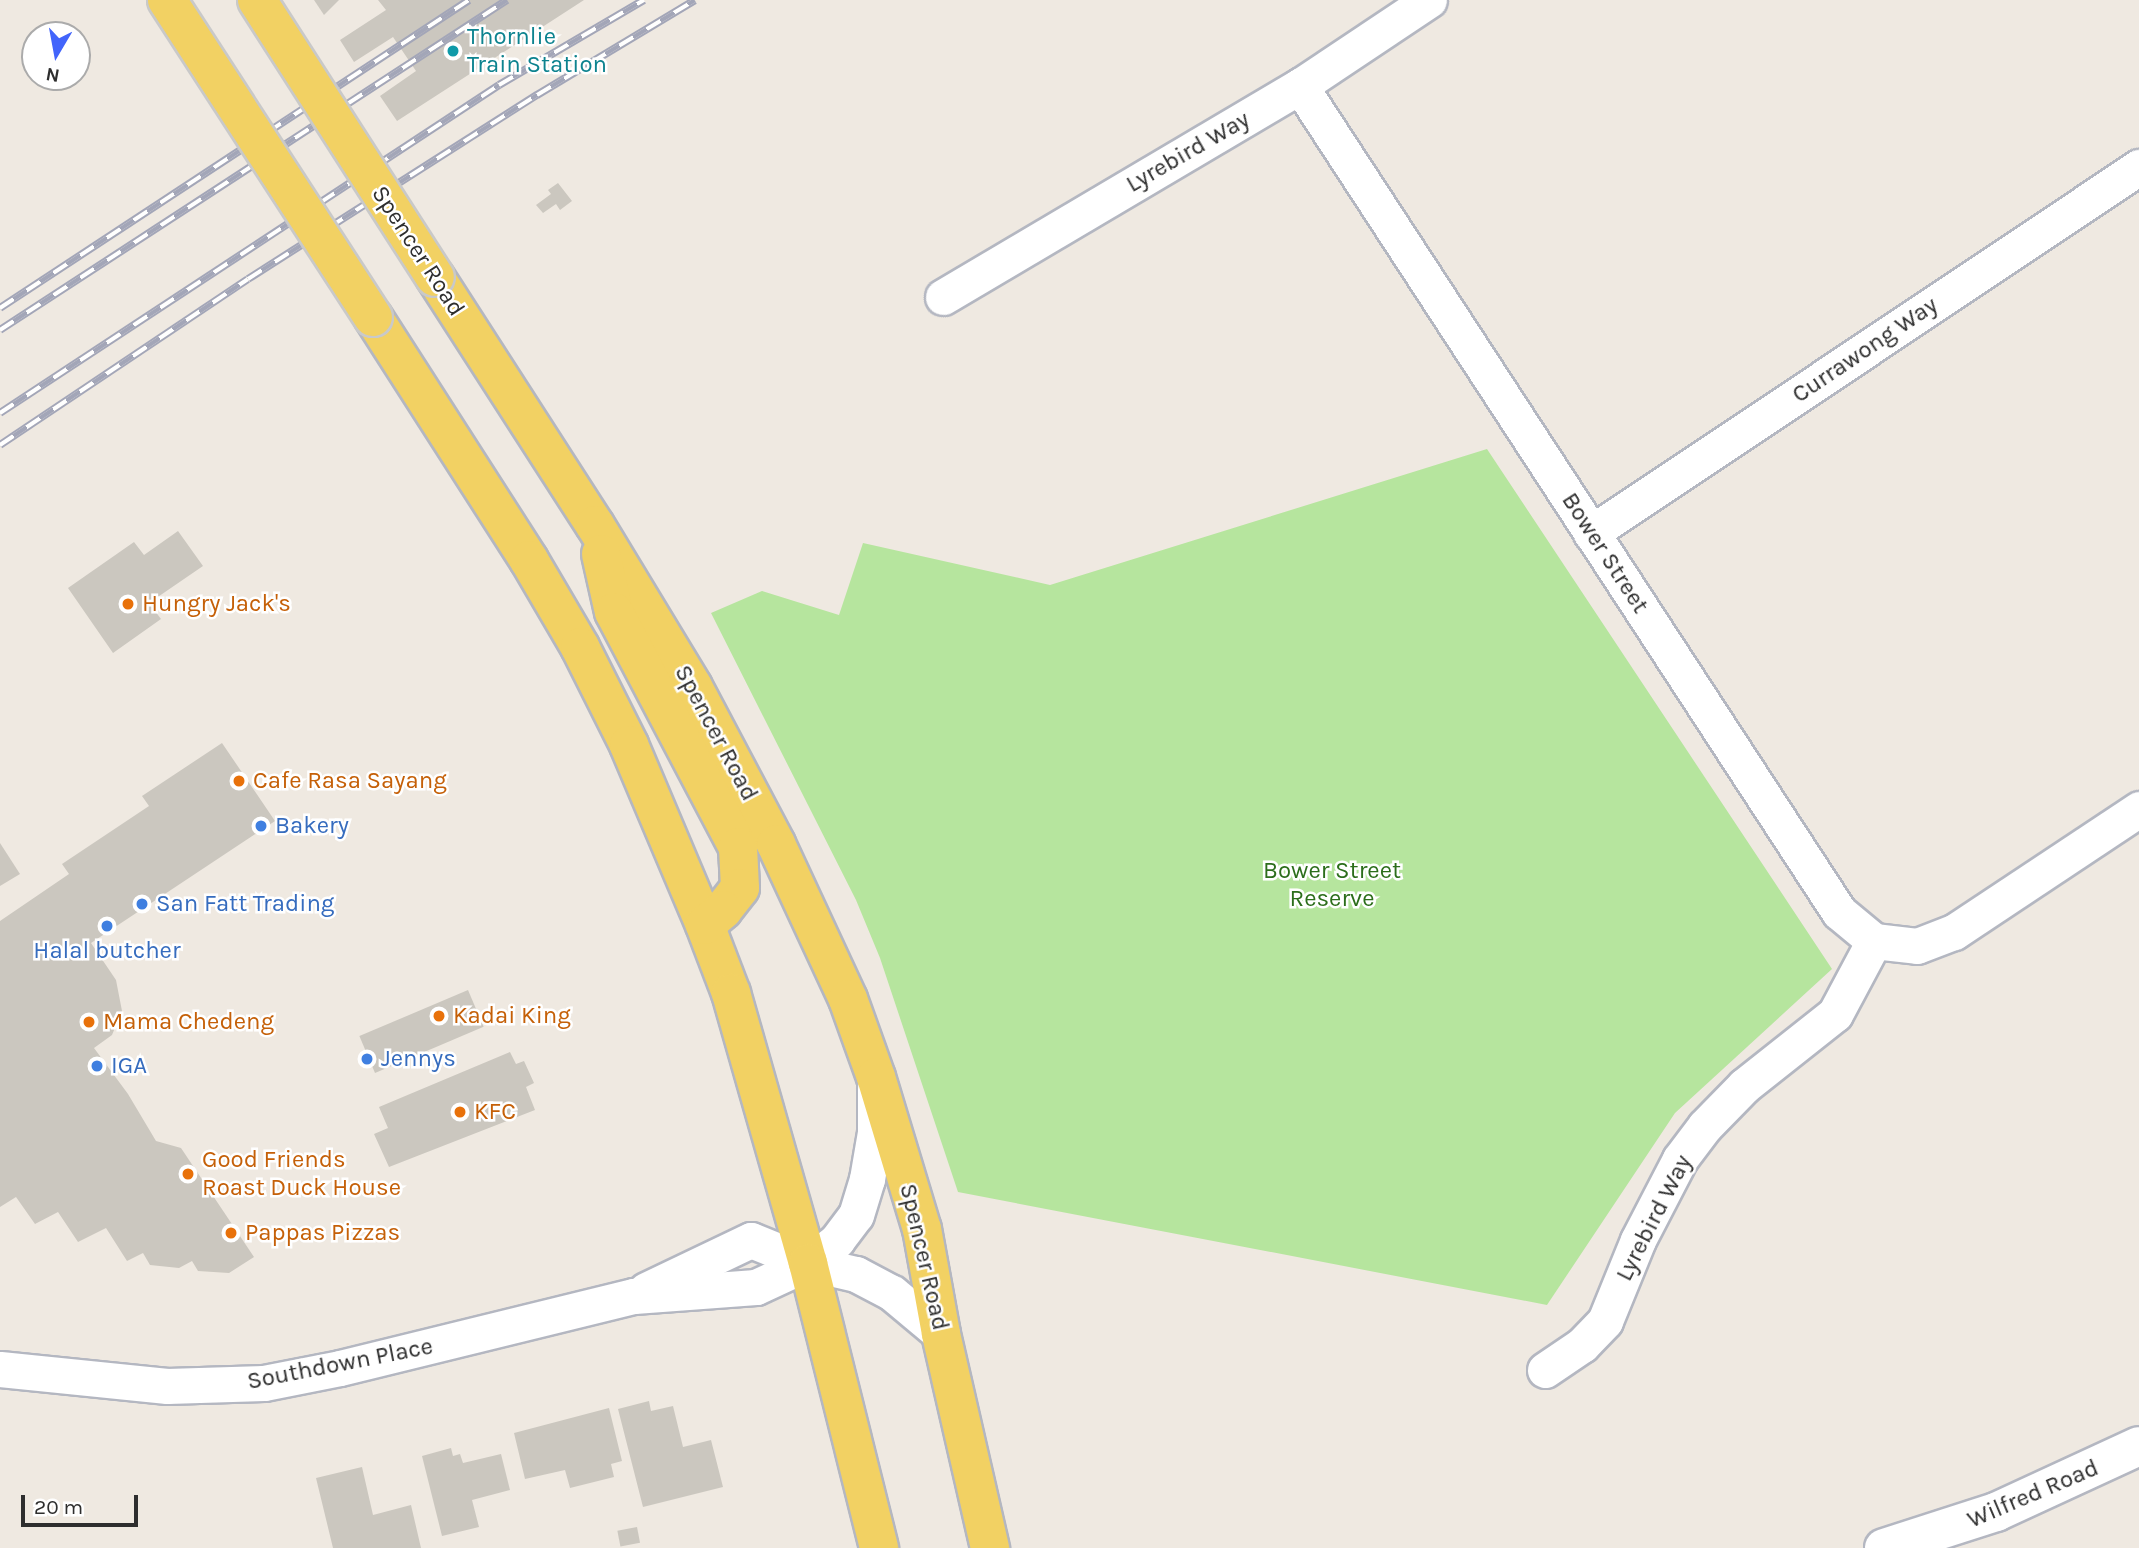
<!DOCTYPE html>
<style>
body{margin:0}
#map{position:relative;width:2139px;height:1548px;overflow:hidden;background:#efe9e1;font-family:Karla,sans-serif}
div>[style]{position:absolute}
.green>*{inset:0;background:#b6e59e}
.building>*{inset:0;background:#cbc7bf;transform-origin:0 0}
.roads{filter:drop-shadow(2px 0 #b4b7c1) drop-shadow(-2px 0 #b4b7c1) drop-shadow(0 2px #b4b7c1) drop-shadow(0 -2px #b4b7c1)}
.minor>*{height:35px;margin:-17.5px;padding:0 17.5px;transform-origin:17.5px;border-radius:17.5px;background:#fff}
.secondary>*{height:38px;margin:-19px;padding:0 19px;transform-origin:19px;border-radius:19px;background:#fff}
.primary>*{height:38px;margin:-19px;padding:0 19px;transform-origin:19px;border-radius:19px;background:#f2d163}
.rail>*{height:8px;margin-top:-4px;transform-origin:0;background:repeating-linear-gradient(90deg,#fff 0 16px,#a3a6b8 0 32px);box-sizing:border-box;border-block:2px solid #a3a6b8}
.bridges{filter:drop-shadow(2px 0 #c9c9c9) drop-shadow(-2px 0 #c9c9c9) drop-shadow(0 2px #c9c9c9) drop-shadow(0 -2px #c9c9c9)}
.primary-bridge>*{height:38px;margin:-19px;padding:0 19px;transform-origin:19px;border-radius:19px;background:#f2d163}
.dots>*{width:19px;height:19px;translate:-50% -50%;box-sizing:border-box;border:4px solid #fff;border-radius:50%}
span{translate:-50% -50%;white-space:nowrap;text-align:center;line-height:1.15;-webkit-text-stroke:5px #fff;paint-order:stroke}
.culture-label{font-size:24px;color:#0d838f}
.left{translate:0 -50%;text-align:left}
.street-label{font-size:24px;color:#2e2e2e}
.food-label{font-size:24px;color:#c56008}
.shop-label{font-size:24px;color:#366cbe}
.park-label{font-size:24px;color:#2c6e1b}
.north{position:absolute;left:21px;top:21px;width:70px;height:70px;box-sizing:border-box;background:#fff;border:2px solid #ababab;border-radius:50%;rotate:190deg;font-size:19px;font-weight:700;line-height:28px;text-align:center;color:#2e2e2e}
.north::after{content:'';display:block;margin:auto;width:24px;height:32px;background:#4264fb;clip-path:polygon(50% 0,100% 100%,50% 72%,0 100%)}
.scale{position:absolute;left:21px;top:1495px;width:117px;height:32px;box-sizing:border-box;border:4px solid #2e2e2e;border-top:0;padding-left:9px;font-size:21px;line-height:24px;white-space:nowrap;color:#2e2e2e;-webkit-text-stroke:5px #fff;paint-order:stroke}
</style>
<div id="map">
<div class="green">
<i style="clip-path:polygon(1487px 449px,1832px 969px,1675px 1113px,1547px 1305px,958px 1192px,880px 958px,856px 900px,711px 613px,762px 591px,839px 615px,863px 543px,1050px 585px)"></i>
</div>
<div class="building">
<i style="clip-path:polygon(314px 0,339px 0,324px 15px)"></i>
<i style="clip-path:polygon(378px 0,584px 0,397px 121px,380px 96px,416px 71px,393px 37px,354px 62px,340px 40px,386px 10px)"></i>
<i style="clip-path:polygon(558px 183px,572px 201px,560px 210px,556px 204px,543px 213px,536px 205px,551px 194px,548px 190px)"></i>
<i style="clip-path:polygon(178px 531px,203px 566px,149px 603px,161px 619px,113px 653px,68px 588px,134px 542px,144px 555px)"></i>
<i style="clip-path:polygon(222px 743px,275px 821px,91px 943px,116px 980px,122px 1011px,112px 1035px,94px 1048px,128px 1094px,156px 1141px,181px 1148px,254px 1257px,229px 1273px,198px 1271px,192px 1261px,179px 1268px,150px 1265px,143px 1253px,127px 1261px,106px 1228px,78px 1242px,58px 1212px,35px 1224px,16px 1197px,0 1207px,0 921px,69px 874px,62px 864px,149px 806px,142px 796px)"></i>
<i style="clip-path:polygon(0 843px,20px 874px,0 886px)"></i>
<i style="left:468px;top:990px;width:40px;height:118px;rotate:67deg"></i>
<i style="clip-path:polygon(510px 1052px,516px 1064px,524px 1061px,534px 1083px,526px 1087px,535px 1110px,389px 1167px,374px 1134px,388px 1128px,379px 1107px)"></i>
<i style="clip-path:polygon(649px 1401px,651px 1411px,673px 1406px,683px 1447px,711px 1440px,723px 1487px,643px 1507px,618px 1409px)"></i>
<i style="clip-path:polygon(609px 1408px,622px 1461px,611px 1464px,614px 1477px,570px 1488px,565px 1470px,525px 1479px,514px 1433px)"></i>
<i style="clip-path:polygon(451px 1448px,453px 1456px,460px 1454px,463px 1463px,501px 1454px,510px 1490px,472px 1500px,479px 1527px,442px 1536px,422px 1456px)"></i>
<i style="clip-path:polygon(362px 1467px,373px 1515px,411px 1505px,421px 1548px,333px 1548px,316px 1478px)"></i>
<i style="left:637px;top:1527px;width:16px;height:20px;rotate:79deg"></i>
</div>
<div class="roads">
<div class="minor">
<i style="left:1300px;top:86px;width:986px;rotate:56.87deg"></i>
<i style="left:1839px;top:912px;width:45px;rotate:39.6deg"></i>
<i style="left:1874px;top:941px;width:43px;rotate:6.6deg"></i>
<i style="left:1917px;top:946px;width:40px;rotate:-21deg"></i>
<i style="left:1954px;top:932px;width:222px;rotate:-33.6deg"></i>
<i style="left:943px;top:297px;width:415px;rotate:-30.6deg"></i>
<i style="left:1300px;top:86px;width:155px;rotate:-33.7deg"></i>
<i style="left:1591px;top:533px;width:659px;rotate:-33.74deg"></i>
<i style="left:646px;top:1290px;width:116px;rotate:-25.5deg"></i>
<i style="left:751px;top:1240px;width:61px;rotate:22deg"></i>
<i style="left:808px;top:1263px;width:49px;rotate:12.9deg"></i>
<i style="left:856px;top:1274px;width:41px;rotate:27.8deg"></i>
<i style="left:892px;top:1293px;width:64px;rotate:39.9deg"></i>
<i style="left:0;top:1369px;width:168px;rotate:5.8deg"></i>
<i style="left:167px;top:1386px;width:97px;rotate:-1.8deg"></i>
<i style="left:264px;top:1383px;width:77px;rotate:-11.2deg"></i>
<i style="left:340px;top:1368px;width:303px;rotate:-13.8deg"></i>
<i style="left:634px;top:1296px;width:122px;rotate:-4.2deg"></i>
<i style="left:756px;top:1287px;width:57px;rotate:-24.8deg"></i>
<i style="left:808px;top:1263px;width:37px;rotate:-38deg"></i>
<i style="left:837px;top:1240px;width:31px;rotate:-53deg"></i>
<i style="left:856px;top:1215px;width:38px;rotate:-73deg"></i>
<i style="left:867px;top:1179px;width:48px;rotate:-80.3deg"></i>
<i style="left:875px;top:1132px;width:44px;rotate:-90deg"></i>
<i style="left:1545px;top:1370px;width:45px;rotate:-34deg"></i>
<i style="left:1582px;top:1345px;width:33px;rotate:-46deg"></i>
<i style="left:1605px;top:1321px;width:87px;rotate:-67.8deg"></i>
<i style="left:1638px;top:1240px;width:91px;rotate:-62.6deg"></i>
<i style="left:1680px;top:1159px;width:41px;rotate:-52.9deg"></i>
<i style="left:1705px;top:1126px;width:56px;rotate:-45.7deg"></i>
<i style="left:1744px;top:1086px;width:116px;rotate:-38.4deg"></i>
<i style="left:1835px;top:1014px;width:83px;rotate:-61.9deg"></i>
</div>
<div class="secondary">
<i style="left:1884px;top:1548px;width:118px;rotate:-17.8deg"></i>
<i style="left:1996px;top:1512px;width:157px;rotate:-24.8deg"></i>
</div>
<div class="primary">
<i style="left:435px;top:277px;width:295px;rotate:57.2deg"></i>
<i style="left:595px;top:525px;width:189px;rotate:58.8deg"></i>
<i style="left:693px;top:687px;width:178px;rotate:62.1deg"></i>
<i style="left:776px;top:844px;width:171px;rotate:65.1deg"></i>
<i style="left:848px;top:999px;width:83px;rotate:70.3deg"></i>
<i style="left:876px;top:1077px;width:159px;rotate:73.2deg"></i>
<i style="left:922px;top:1229px;width:107px;rotate:79.7deg"></i>
<i style="left:941px;top:1334px;width:220px;rotate:77.1deg"></i>
<i style="left:373px;top:317px;width:289px;rotate:57.3deg"></i>
<i style="left:529px;top:560px;width:101px;rotate:59.6deg"></i>
<i style="left:580px;top:647px;width:110px;rotate:63.4deg"></i>
<i style="left:629px;top:745px;width:195px;rotate:67.1deg"></i>
<i style="left:705px;top:925px;width:73px;rotate:69.1deg"></i>
<i style="left:731px;top:993px;width:281px;rotate:74.1deg"></i>
<i style="left:808px;top:1263px;width:294px;rotate:76deg"></i>
<i style="left:601px;top:554px;width:59px;rotate:77.4deg"></i>
<i style="left:614px;top:612px;width:266px;rotate:62.2deg"></i>
<i style="left:738px;top:847px;width:41px;rotate:87.2deg"></i>
<i style="left:740px;top:888px;width:28px;rotate:128deg"></i>
<i style="left:723px;top:910px;width:23px;rotate:140deg"></i>
</div>
</div>
<div class="rail">
<i style="left:0;top:308px;width:561px;rotate:-33.29deg"></i>
<i style="left:0;top:330px;width:605px;rotate:-33.06deg"></i>
<i style="left:0;top:413px;width:597px;rotate:-33.32deg"></i>
<i style="left:499px;top:85px;width:168px;rotate:-30.4deg"></i>
<i style="left:0;top:445px;width:298px;rotate:-33.8deg"></i>
<i style="left:248px;top:279px;width:343px;rotate:-32.5deg"></i>
<i style="left:537px;top:95px;width:184px;rotate:-31deg"></i>
</div>
<div class="bridges">
<div class="primary-bridge">
<i style="left:167px;top:0;width:378px;rotate:57deg"></i>
<i style="left:257px;top:0;width:329px;rotate:57.3deg"></i>
</div>
</div>
<div class="dots">
<i style="left:453px;top:51px;background:#0f9aa8"></i>
<i style="left:128px;top:604px;background:#e8710a"></i>
<i style="left:239px;top:781px;background:#e8710a"></i>
<i style="left:261px;top:826px;background:#3f7fe0"></i>
<i style="left:142px;top:904px;background:#3f7fe0"></i>
<i style="left:107px;top:926px;background:#3f7fe0"></i>
<i style="left:439px;top:1016px;background:#e8710a"></i>
<i style="left:89px;top:1022px;background:#e8710a"></i>
<i style="left:367px;top:1059px;background:#3f7fe0"></i>
<i style="left:97px;top:1066px;background:#3f7fe0"></i>
<i style="left:460px;top:1112px;background:#e8710a"></i>
<i style="left:188px;top:1174px;background:#e8710a"></i>
<i style="left:231px;top:1233px;background:#e8710a"></i>
</div>
<div class="culture-label">
<span class="left" style="left:467px;top:51px">Thornlie<br>Train Station</span>
</div>
<div class="street-label">
<span style="left:1188px;top:152px;rotate:-30deg">Lyrebird Way</span>
<span style="left:418px;top:251px;rotate:57deg">Spencer Road</span>
<span style="left:1865px;top:350px;rotate:-34deg">Currawong Way</span>
<span style="left:1605px;top:553px;rotate:57deg">Bower Street</span>
<span style="left:716px;top:733px;rotate:62deg">Spencer Road</span>
<span style="left:1654px;top:1218px;rotate:-63deg">Lyrebird Way</span>
<span style="left:924px;top:1257px;rotate:77deg">Spencer Road</span>
<span style="left:340px;top:1364px;rotate:-11deg">Southdown Place</span>
<span style="left:2033px;top:1494px;rotate:-23deg">Wilfred Road</span>
</div>
<div class="food-label">
<span class="left" style="left:142px;top:604px">Hungry Jack's</span>
<span class="left" style="left:253px;top:781px">Cafe Rasa Sayang</span>
<span class="left" style="left:453px;top:1016px">Kadai King</span>
<span class="left" style="left:103px;top:1022px">Mama Chedeng</span>
<span class="left" style="left:474px;top:1112px">KFC</span>
<span class="left" style="left:202px;top:1174px">Good Friends<br>Roast Duck House</span>
<span class="left" style="left:245px;top:1233px">Pappas Pizzas</span>
</div>
<div class="shop-label">
<span class="left" style="left:275px;top:826px">Bakery</span>
<span class="left" style="left:156px;top:904px">San Fatt Trading</span>
<span style="left:107px;top:951px">Halal butcher</span>
<span class="left" style="left:381px;top:1059px">Jennys</span>
<span class="left" style="left:111px;top:1066px">IGA</span>
</div>
<div class="park-label">
<span style="left:1332px;top:885px">Bower Street<br>Reserve</span>
</div>
<div class="north">N</div>
<div class="scale">20 m</div>
</div>
